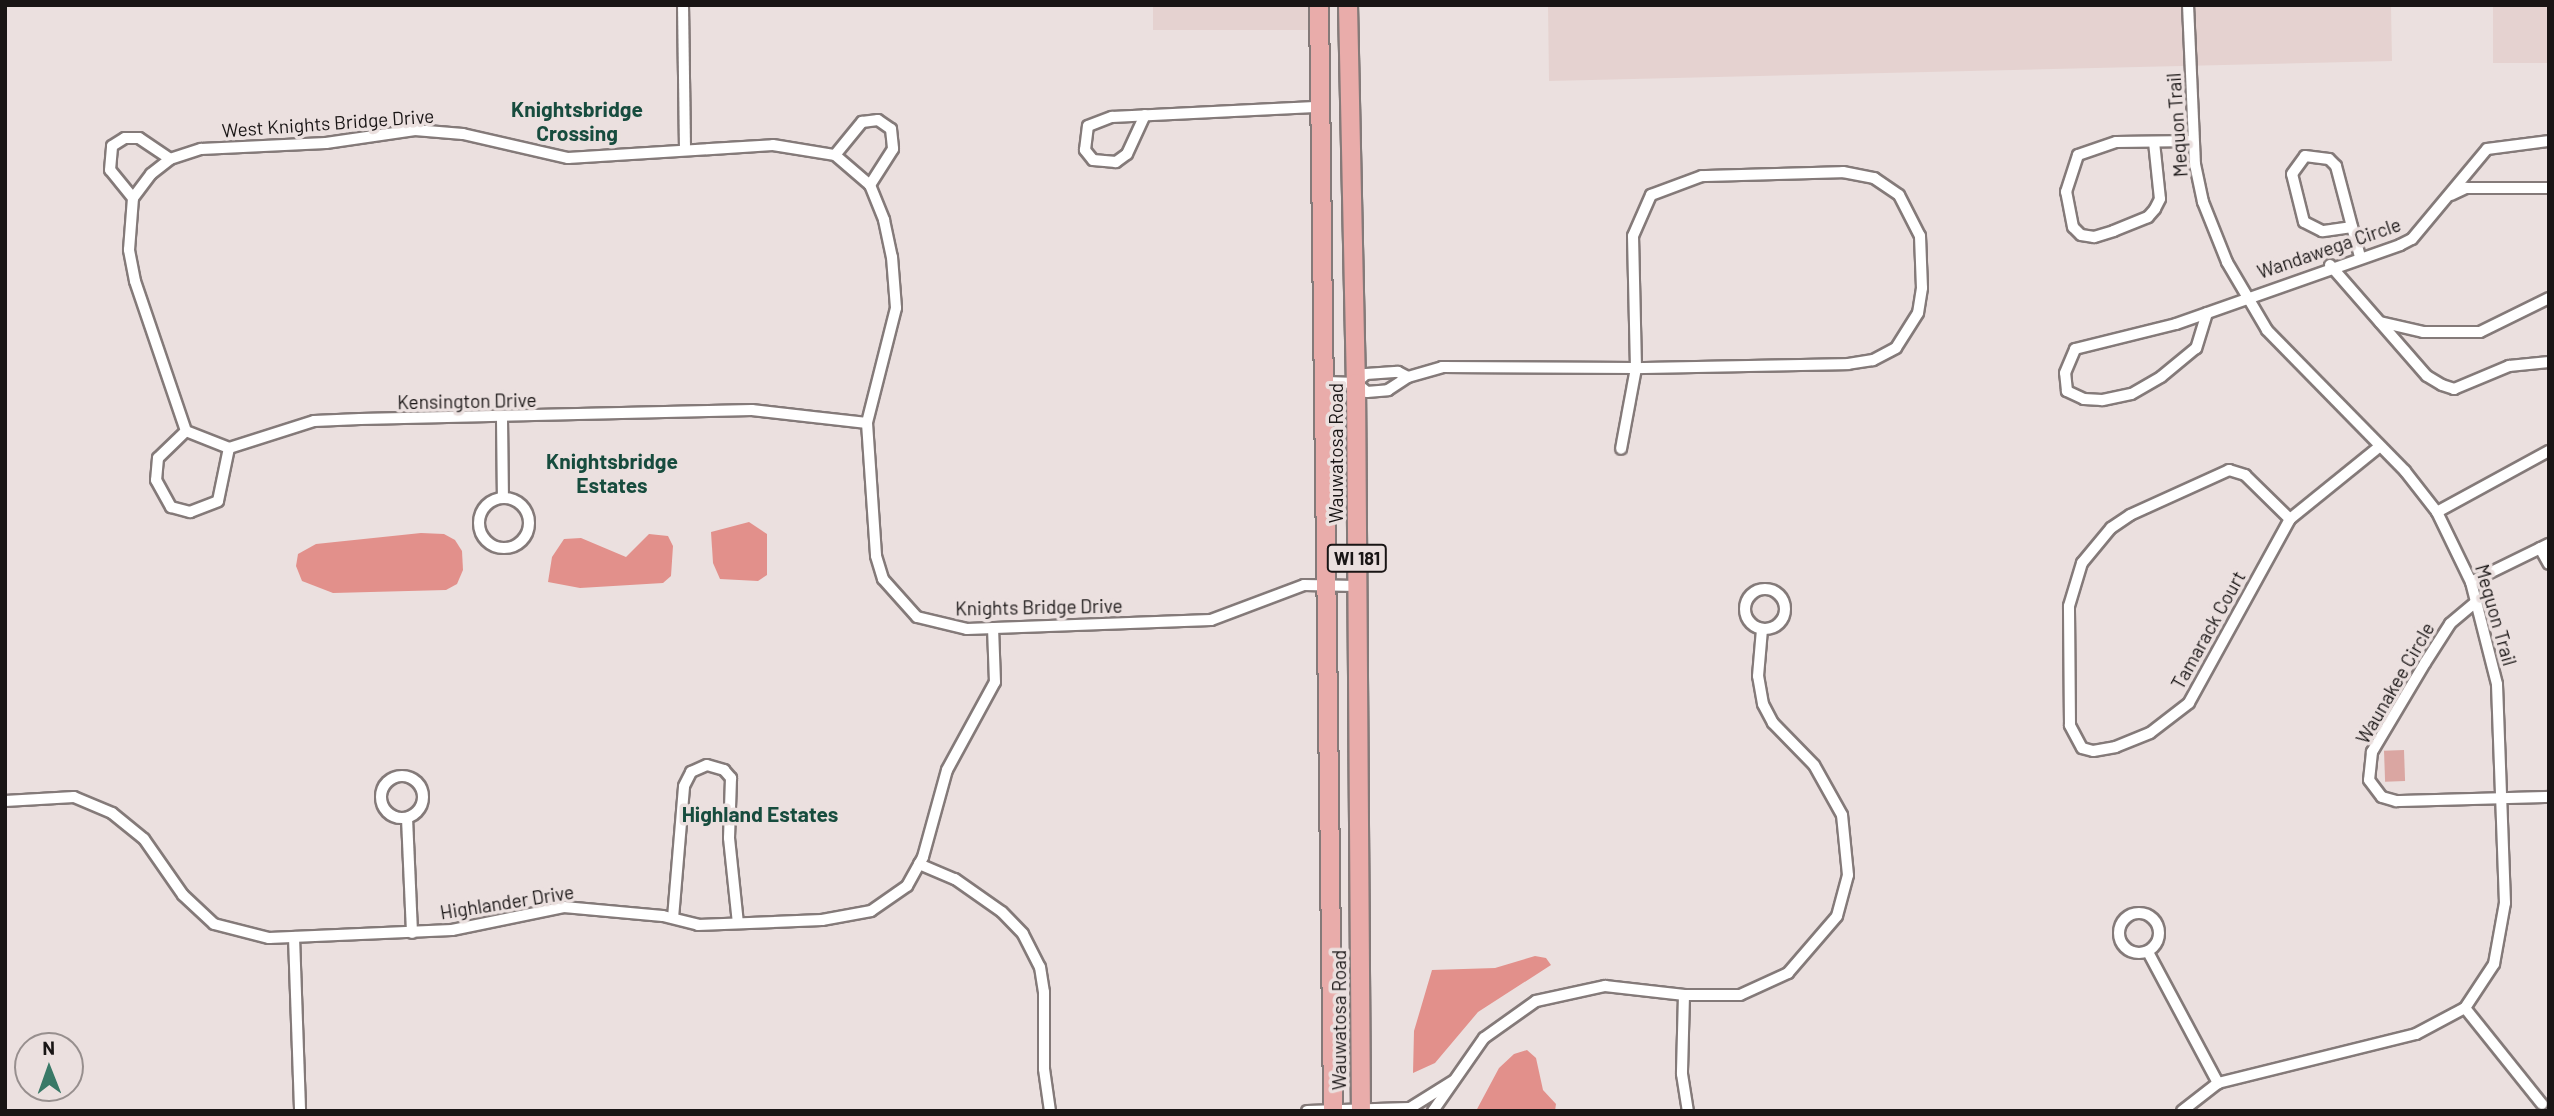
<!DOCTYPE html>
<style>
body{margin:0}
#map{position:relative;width:2554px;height:1116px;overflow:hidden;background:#ebe0df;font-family:Barlow,sans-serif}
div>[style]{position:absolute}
.built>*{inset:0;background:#e5d2d0;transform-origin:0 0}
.green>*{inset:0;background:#daa6a2;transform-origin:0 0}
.water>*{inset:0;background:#e2908b}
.roads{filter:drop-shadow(2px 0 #847a79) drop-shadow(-2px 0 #847a79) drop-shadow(0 2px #847a79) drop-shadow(0 -2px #847a79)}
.minor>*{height:10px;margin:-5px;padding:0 5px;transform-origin:5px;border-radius:5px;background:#fff}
.minor>.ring{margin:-5px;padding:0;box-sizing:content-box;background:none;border:10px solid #fff;border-radius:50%}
.primary>*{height:18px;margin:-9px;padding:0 9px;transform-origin:9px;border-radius:9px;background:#e9acaa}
span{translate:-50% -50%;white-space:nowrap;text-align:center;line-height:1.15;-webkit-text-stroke:7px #ebe0df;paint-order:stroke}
.shield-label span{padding:2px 5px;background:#ebe0df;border:2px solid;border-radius:5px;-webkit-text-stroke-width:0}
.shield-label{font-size:18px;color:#191515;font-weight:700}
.street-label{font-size:19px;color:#191515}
.neighbourhood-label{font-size:21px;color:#174c3e;font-weight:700}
.frame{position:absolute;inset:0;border:7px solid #191515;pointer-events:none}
.north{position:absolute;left:14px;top:1032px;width:70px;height:70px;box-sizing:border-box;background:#ebe0df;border:2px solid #978f8e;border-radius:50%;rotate:359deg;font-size:19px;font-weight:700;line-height:28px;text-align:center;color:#191515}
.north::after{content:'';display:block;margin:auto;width:24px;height:32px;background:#397967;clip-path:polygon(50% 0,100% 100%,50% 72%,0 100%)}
</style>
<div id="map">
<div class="built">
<i style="left:1153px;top:5px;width:156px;height:25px"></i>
<i style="clip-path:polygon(1548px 5px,2391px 5px,2392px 61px,1549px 81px)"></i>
<i style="left:2493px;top:5px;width:56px;height:58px"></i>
</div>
<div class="green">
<i style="left:2404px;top:750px;width:31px;height:20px;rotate:88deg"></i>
</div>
<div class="water">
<i style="clip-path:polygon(749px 522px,767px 534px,767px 575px,758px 581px,720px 579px,713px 563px,711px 532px)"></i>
<i style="clip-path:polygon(421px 533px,444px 534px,455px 540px,462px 551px,463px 570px,457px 584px,446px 590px,333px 593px,302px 581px,296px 566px,298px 554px,316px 544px)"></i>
<i style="clip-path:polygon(649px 534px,668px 536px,673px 546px,671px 576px,663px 583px,580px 588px,548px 582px,552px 557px,564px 539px,581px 538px,626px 557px)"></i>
<i style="clip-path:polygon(1535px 956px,1546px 958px,1551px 965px,1478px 1012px,1435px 1063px,1413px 1073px,1414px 1031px,1432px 970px,1495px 968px)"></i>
<i style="clip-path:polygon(1527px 1050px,1536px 1058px,1543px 1090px,1556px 1104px,1555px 1111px,1476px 1111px,1499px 1068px,1514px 1054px)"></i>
</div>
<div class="roads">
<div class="minor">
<i style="left:683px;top:5px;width:143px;rotate:89.2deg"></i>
<i style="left:1145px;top:115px;width:43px;rotate:114.8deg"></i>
<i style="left:1127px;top:154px;width:14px;rotate:144deg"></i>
<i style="left:1116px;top:162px;width:23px;rotate:-175deg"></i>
<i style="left:1093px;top:160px;width:13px;rotate:-129deg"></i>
<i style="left:1085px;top:150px;width:24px;rotate:-83deg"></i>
<i style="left:1088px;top:126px;width:26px;rotate:-21deg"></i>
<i style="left:1112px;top:117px;width:208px;rotate:-2.8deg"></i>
<i style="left:2154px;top:142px;width:57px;rotate:84deg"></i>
<i style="left:2160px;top:199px;width:11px;rotate:117deg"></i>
<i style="left:2155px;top:209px;width:11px;rotate:131deg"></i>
<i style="left:2148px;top:217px;width:37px;rotate:158deg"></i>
<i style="left:2114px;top:231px;width:21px;rotate:163deg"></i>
<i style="left:2094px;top:237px;width:13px;rotate:-171deg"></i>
<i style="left:2081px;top:235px;width:11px;rotate:-135deg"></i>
<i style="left:2073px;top:227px;width:36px;rotate:-101deg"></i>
<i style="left:2066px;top:192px;width:39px;rotate:-72deg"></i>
<i style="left:2078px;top:155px;width:40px;rotate:-18.9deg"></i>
<i style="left:2116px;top:142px;width:77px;rotate:-0.7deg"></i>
<i style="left:835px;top:155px;width:43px;rotate:-50.7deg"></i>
<i style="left:862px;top:122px;width:16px;rotate:-7deg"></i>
<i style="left:878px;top:120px;width:16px;rotate:35deg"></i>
<i style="left:891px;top:129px;width:20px;rotate:84deg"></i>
<i style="left:893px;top:149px;width:43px;rotate:122.6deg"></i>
<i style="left:1843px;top:172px;width:32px;rotate:11deg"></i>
<i style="left:1874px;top:178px;width:30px;rotate:34deg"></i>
<i style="left:1899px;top:195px;width:46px;rotate:62.9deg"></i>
<i style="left:1920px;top:236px;width:52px;rotate:87.8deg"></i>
<i style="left:1922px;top:288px;width:25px;rotate:99deg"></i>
<i style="left:1918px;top:313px;width:41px;rotate:122.2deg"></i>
<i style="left:1896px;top:348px;width:26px;rotate:152deg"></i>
<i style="left:1873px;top:360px;width:25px;rotate:171deg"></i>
<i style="left:1848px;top:364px;width:212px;rotate:178.9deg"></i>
<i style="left:1636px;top:368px;width:132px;rotate:-91.3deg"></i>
<i style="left:1633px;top:236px;width:45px;rotate:-66.3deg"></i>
<i style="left:1651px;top:195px;width:54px;rotate:-20.4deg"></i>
<i style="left:1702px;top:176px;width:141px;rotate:-1.6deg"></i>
<i style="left:2451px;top:195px;width:17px;rotate:-25deg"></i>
<i style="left:2466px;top:188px;width:83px"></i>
<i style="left:133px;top:198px;width:36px;rotate:-129deg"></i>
<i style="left:110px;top:170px;width:24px;rotate:-85deg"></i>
<i style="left:112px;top:146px;width:15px;rotate:-32deg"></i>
<i style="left:125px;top:138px;width:14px"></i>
<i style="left:139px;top:138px;width:37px;rotate:34deg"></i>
<i style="left:2352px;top:227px;width:30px;rotate:172deg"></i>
<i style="left:2322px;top:231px;width:20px;rotate:-153deg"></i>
<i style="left:2304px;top:222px;width:49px;rotate:-104deg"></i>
<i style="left:2292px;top:174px;width:22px;rotate:-54deg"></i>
<i style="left:2305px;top:156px;width:24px;rotate:7deg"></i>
<i style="left:2329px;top:159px;width:10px;rotate:45deg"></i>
<i style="left:2336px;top:166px;width:94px;rotate:75.2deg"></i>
<i style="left:2330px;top:265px;width:147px;rotate:48.9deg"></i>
<i style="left:2427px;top:376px;width:17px;rotate:31deg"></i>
<i style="left:2442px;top:385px;width:13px;rotate:18deg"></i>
<i style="left:2454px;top:389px;width:60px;rotate:-22.7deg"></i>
<i style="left:2509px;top:366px;width:40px;rotate:-5.7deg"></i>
<i style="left:2207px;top:313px;width:37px;rotate:107deg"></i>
<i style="left:2196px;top:348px;width:45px;rotate:140.4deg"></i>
<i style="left:2161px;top:377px;width:34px;rotate:150deg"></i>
<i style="left:2131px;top:394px;width:30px;rotate:168deg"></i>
<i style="left:2102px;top:400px;width:18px;rotate:-177deg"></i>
<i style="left:2084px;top:399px;width:19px;rotate:-155deg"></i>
<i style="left:2067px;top:391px;width:18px;rotate:-96deg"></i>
<i style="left:2065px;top:373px;width:26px;rotate:-67deg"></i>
<i style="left:2075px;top:349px;width:104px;rotate:-13.9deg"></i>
<i style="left:2176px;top:324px;width:238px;rotate:-19.4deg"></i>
<i style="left:2400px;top:245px;width:13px;rotate:-27deg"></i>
<i style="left:2412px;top:239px;width:117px;rotate:-50.2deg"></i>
<i style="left:2487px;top:149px;width:63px;rotate:-7.4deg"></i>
<i style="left:2380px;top:322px;width:44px;rotate:13.1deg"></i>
<i style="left:2423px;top:332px;width:57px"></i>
<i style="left:2480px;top:332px;width:77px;rotate:-26.2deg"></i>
<i style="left:1326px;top:382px;width:30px;rotate:2deg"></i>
<i style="left:1356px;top:383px;width:14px;rotate:39deg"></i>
<i style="left:1367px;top:392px;width:21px;rotate:-5deg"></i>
<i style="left:1388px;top:390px;width:24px;rotate:-33deg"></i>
<i style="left:1408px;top:377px;width:35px;rotate:-16deg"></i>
<i style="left:1442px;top:367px;width:194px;rotate:0.3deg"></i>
<i style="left:1636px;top:368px;width:82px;rotate:100.5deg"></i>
<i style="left:1356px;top:383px;width:13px;rotate:-42deg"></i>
<i style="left:1366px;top:374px;width:32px;rotate:-4deg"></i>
<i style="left:1398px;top:372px;width:11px;rotate:27deg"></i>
<i style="left:502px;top:419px;width:79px;rotate:89.3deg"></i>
<i style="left:867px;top:423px;width:116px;rotate:-173.6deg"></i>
<i style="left:752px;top:410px;width:392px;rotate:178.7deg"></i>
<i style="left:360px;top:419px;width:46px;rotate:177.5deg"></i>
<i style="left:314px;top:421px;width:89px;rotate:162.4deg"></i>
<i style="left:229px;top:448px;width:46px;rotate:-158.4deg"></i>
<i style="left:186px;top:431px;width:158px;rotate:-108.8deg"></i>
<i style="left:135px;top:281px;width:32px;rotate:-101deg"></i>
<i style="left:129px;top:250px;width:52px;rotate:-85.6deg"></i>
<i style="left:133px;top:198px;width:30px;rotate:-53deg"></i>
<i style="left:151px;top:174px;width:24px;rotate:-38deg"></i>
<i style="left:170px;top:159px;width:33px;rotate:-18deg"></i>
<i style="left:201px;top:149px;width:125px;rotate:-2.7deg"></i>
<i style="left:326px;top:143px;width:90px;rotate:-8.3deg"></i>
<i style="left:415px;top:130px;width:48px;rotate:4.8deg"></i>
<i style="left:463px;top:134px;width:108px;rotate:12.9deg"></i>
<i style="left:568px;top:158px;width:205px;rotate:-3.6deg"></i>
<i style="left:773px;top:145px;width:63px;rotate:9.2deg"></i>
<i style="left:835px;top:155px;width:46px;rotate:40.6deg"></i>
<i style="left:870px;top:185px;width:38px;rotate:68deg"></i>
<i style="left:884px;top:220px;width:38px;rotate:78deg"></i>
<i style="left:892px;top:257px;width:51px;rotate:85.5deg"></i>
<i style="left:896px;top:308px;width:119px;rotate:104.2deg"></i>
<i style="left:867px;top:423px;width:133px;rotate:86.1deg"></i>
<i style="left:876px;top:556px;width:24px;rotate:73deg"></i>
<i style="left:883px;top:579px;width:51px;rotate:48.2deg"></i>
<i style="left:917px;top:617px;width:51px;rotate:13.5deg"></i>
<i style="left:967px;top:629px;width:244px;rotate:-2.1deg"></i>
<i style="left:1211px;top:620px;width:99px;rotate:-20.6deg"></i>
<i style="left:1304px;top:585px;width:54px;rotate:1.1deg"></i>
<i style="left:186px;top:431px;width:39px;rotate:136deg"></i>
<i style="left:158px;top:458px;width:22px;rotate:95deg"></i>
<i style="left:156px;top:480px;width:31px;rotate:61deg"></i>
<i style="left:171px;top:507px;width:20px;rotate:15deg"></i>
<i style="left:190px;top:512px;width:30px;rotate:-21deg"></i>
<i style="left:218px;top:501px;width:54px;rotate:-78.3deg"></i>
<i class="ring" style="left:479px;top:498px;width:40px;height:40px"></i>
<i style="left:2437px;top:512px;width:128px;rotate:-28.6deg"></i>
<i style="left:2290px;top:519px;width:210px;rotate:118.8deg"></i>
<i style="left:2189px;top:703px;width:49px;rotate:142.4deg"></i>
<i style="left:2150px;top:733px;width:37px;rotate:158deg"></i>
<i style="left:2116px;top:747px;width:23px;rotate:170deg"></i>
<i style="left:2093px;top:751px;width:11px;rotate:-165deg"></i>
<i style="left:2082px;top:748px;width:26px;rotate:-118deg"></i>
<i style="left:2070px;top:725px;width:119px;rotate:-90.5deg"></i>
<i style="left:2069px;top:606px;width:45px;rotate:-73.2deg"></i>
<i style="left:2082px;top:563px;width:45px;rotate:-50.4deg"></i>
<i style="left:2111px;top:528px;width:23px;rotate:-34deg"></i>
<i style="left:2130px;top:515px;width:109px;rotate:-24.4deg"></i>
<i style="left:2229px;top:470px;width:17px;rotate:17deg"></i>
<i style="left:2245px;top:475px;width:63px;rotate:44.4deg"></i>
<i style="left:2290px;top:519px;width:114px;rotate:-39deg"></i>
<i style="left:2540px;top:548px;width:18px;rotate:61deg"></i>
<i style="left:2471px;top:582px;width:87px;rotate:-26deg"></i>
<i class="ring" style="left:1745px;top:589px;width:30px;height:30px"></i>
<i style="left:2477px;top:601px;width:35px;rotate:140deg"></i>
<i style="left:2450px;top:624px;width:46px;rotate:122.7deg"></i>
<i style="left:2425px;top:663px;width:104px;rotate:120.8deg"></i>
<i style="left:2372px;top:752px;width:28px;rotate:96deg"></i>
<i style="left:2369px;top:780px;width:21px;rotate:53deg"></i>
<i style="left:2382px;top:797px;width:15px;rotate:16deg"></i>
<i style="left:2396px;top:801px;width:153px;rotate:-1.5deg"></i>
<i class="ring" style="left:381px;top:776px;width:32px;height:32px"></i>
<i style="left:5px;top:801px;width:69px;rotate:-3.3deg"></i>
<i style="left:74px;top:797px;width:41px;rotate:22.8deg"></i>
<i style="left:112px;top:813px;width:41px;rotate:39.1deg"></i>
<i style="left:144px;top:839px;width:68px;rotate:55.1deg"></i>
<i style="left:183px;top:895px;width:42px;rotate:43.1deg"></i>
<i style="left:214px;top:924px;width:57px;rotate:14.3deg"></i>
<i style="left:269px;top:938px;width:183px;rotate:-2.5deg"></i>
<i style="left:452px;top:930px;width:114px;rotate:-11.6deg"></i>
<i style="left:564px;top:907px;width:99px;rotate:5.2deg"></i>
<i style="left:663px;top:916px;width:36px;rotate:14deg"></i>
<i style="left:698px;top:925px;width:124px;rotate:-2.3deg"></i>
<i style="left:822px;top:920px;width:50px;rotate:-10.4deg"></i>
<i style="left:871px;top:911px;width:44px;rotate:-34.8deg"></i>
<i style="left:907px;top:886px;width:33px;rotate:-61deg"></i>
<i style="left:923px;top:857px;width:90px;rotate:-74.6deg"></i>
<i style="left:947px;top:770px;width:100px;rotate:-61.4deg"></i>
<i style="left:995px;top:682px;width:54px;rotate:-92.1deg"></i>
<i style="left:407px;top:818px;width:115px;rotate:87.5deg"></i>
<i style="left:919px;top:864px;width:39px;rotate:23deg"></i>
<i style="left:955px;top:879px;width:57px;rotate:35.1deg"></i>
<i style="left:1002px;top:912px;width:30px;rotate:46deg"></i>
<i style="left:1023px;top:934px;width:37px;rotate:63deg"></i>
<i style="left:1040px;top:967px;width:25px;rotate:81deg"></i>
<i style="left:1044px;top:992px;width:77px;rotate:90deg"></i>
<i style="left:1044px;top:1069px;width:42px;rotate:81.9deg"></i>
<i class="ring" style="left:2119px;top:913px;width:30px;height:30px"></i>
<i style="left:673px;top:918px;width:132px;rotate:-85.2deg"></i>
<i style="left:684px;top:786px;width:16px;rotate:-63deg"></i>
<i style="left:691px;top:772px;width:17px;rotate:-24deg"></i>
<i style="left:707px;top:765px;width:18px;rotate:16deg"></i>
<i style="left:724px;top:770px;width:11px;rotate:49deg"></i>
<i style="left:731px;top:778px;width:60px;rotate:91.9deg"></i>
<i style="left:729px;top:838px;width:85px;rotate:84deg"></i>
<i style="left:294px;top:937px;width:174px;rotate:88deg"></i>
<i style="left:2148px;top:952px;width:149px;rotate:61.9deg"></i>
<i style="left:1684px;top:995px;width:79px;rotate:91.5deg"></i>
<i style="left:1682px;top:1074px;width:37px;rotate:81deg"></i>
<i style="left:2465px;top:1008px;width:123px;rotate:51.3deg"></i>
<i style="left:1307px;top:1111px;width:103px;rotate:-1.7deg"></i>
<i style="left:1410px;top:1108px;width:51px;rotate:-32.1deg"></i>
<i style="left:1433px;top:1111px;width:89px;rotate:-55.1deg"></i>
<i style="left:1484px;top:1038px;width:64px;rotate:-35.4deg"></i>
<i style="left:1536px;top:1001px;width:71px;rotate:-12.3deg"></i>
<i style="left:1605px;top:986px;width:80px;rotate:6.5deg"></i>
<i style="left:1684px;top:995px;width:56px"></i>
<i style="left:1740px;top:995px;width:53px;rotate:-24.6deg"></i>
<i style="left:1788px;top:973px;width:75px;rotate:-49.3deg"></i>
<i style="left:1837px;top:916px;width:42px;rotate:-75deg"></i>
<i style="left:1848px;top:875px;width:60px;rotate:-95.7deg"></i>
<i style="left:1842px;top:815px;width:57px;rotate:-119.2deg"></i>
<i style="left:1814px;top:765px;width:59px;rotate:-134.3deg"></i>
<i style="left:1773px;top:723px;width:21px;rotate:-118deg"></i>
<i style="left:1763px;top:704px;width:28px;rotate:-100deg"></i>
<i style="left:1758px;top:676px;width:47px;rotate:-85.1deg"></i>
<i style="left:2182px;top:1111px;width:46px;rotate:-37.9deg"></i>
<i style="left:2218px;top:1083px;width:204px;rotate:-13.9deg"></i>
<i style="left:2416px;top:1034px;width:55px;rotate:-28deg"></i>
<i style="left:2465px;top:1008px;width:53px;rotate:-56.6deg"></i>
<i style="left:2494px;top:964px;width:62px;rotate:-79.8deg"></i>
<i style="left:2505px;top:903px;width:219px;rotate:-92.1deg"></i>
<i style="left:2497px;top:684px;width:105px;rotate:-104.3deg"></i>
<i style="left:2471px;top:582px;width:78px;rotate:-115.9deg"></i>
<i style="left:2437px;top:512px;width:52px;rotate:-128deg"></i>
<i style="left:2405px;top:471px;width:197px;rotate:-134.4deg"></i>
<i style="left:2267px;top:330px;width:79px;rotate:-120.5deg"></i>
<i style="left:2227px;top:262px;width:65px;rotate:-111.8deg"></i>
<i style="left:2203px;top:202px;width:38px;rotate:-102deg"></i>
<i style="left:2195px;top:165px;width:160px;rotate:-92.5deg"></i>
</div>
<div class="primary">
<i style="left:1319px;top:5px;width:1106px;rotate:89.27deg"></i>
<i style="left:1348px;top:5px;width:378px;rotate:88.8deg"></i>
<i style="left:1356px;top:383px;width:728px;rotate:89.61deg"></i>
</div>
</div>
<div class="shield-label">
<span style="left:1357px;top:558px">WI 181</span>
</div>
<div class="street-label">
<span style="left:328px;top:123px;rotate:-4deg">West Knights Bridge Drive</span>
<span style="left:2177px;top:125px;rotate:-94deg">Mequon Trail</span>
<span style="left:2329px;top:248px;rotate:-19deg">Wandawega Circle</span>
<span style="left:467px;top:401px;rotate:-1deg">Kensington Drive</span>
<span style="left:1336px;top:453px;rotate:-90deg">Wauwatosa Road</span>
<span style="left:1039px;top:607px;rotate:-1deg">Knights Bridge Drive</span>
<span style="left:2496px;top:615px;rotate:74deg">Mequon Trail</span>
<span style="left:2208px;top:630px;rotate:-61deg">Tamarack Court</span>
<span style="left:2395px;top:683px;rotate:-60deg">Waunakee Circle</span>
<span style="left:507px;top:902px;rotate:-9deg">Highlander Drive</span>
<span style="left:1339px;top:1020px;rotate:-90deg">Wauwatosa Road</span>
</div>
<div class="neighbourhood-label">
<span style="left:577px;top:121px">Knightsbridge<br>Crossing</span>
<span style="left:612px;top:473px">Knightsbridge<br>Estates</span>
<span style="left:760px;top:814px">Highland Estates</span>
</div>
<div class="frame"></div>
<div class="north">N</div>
</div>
